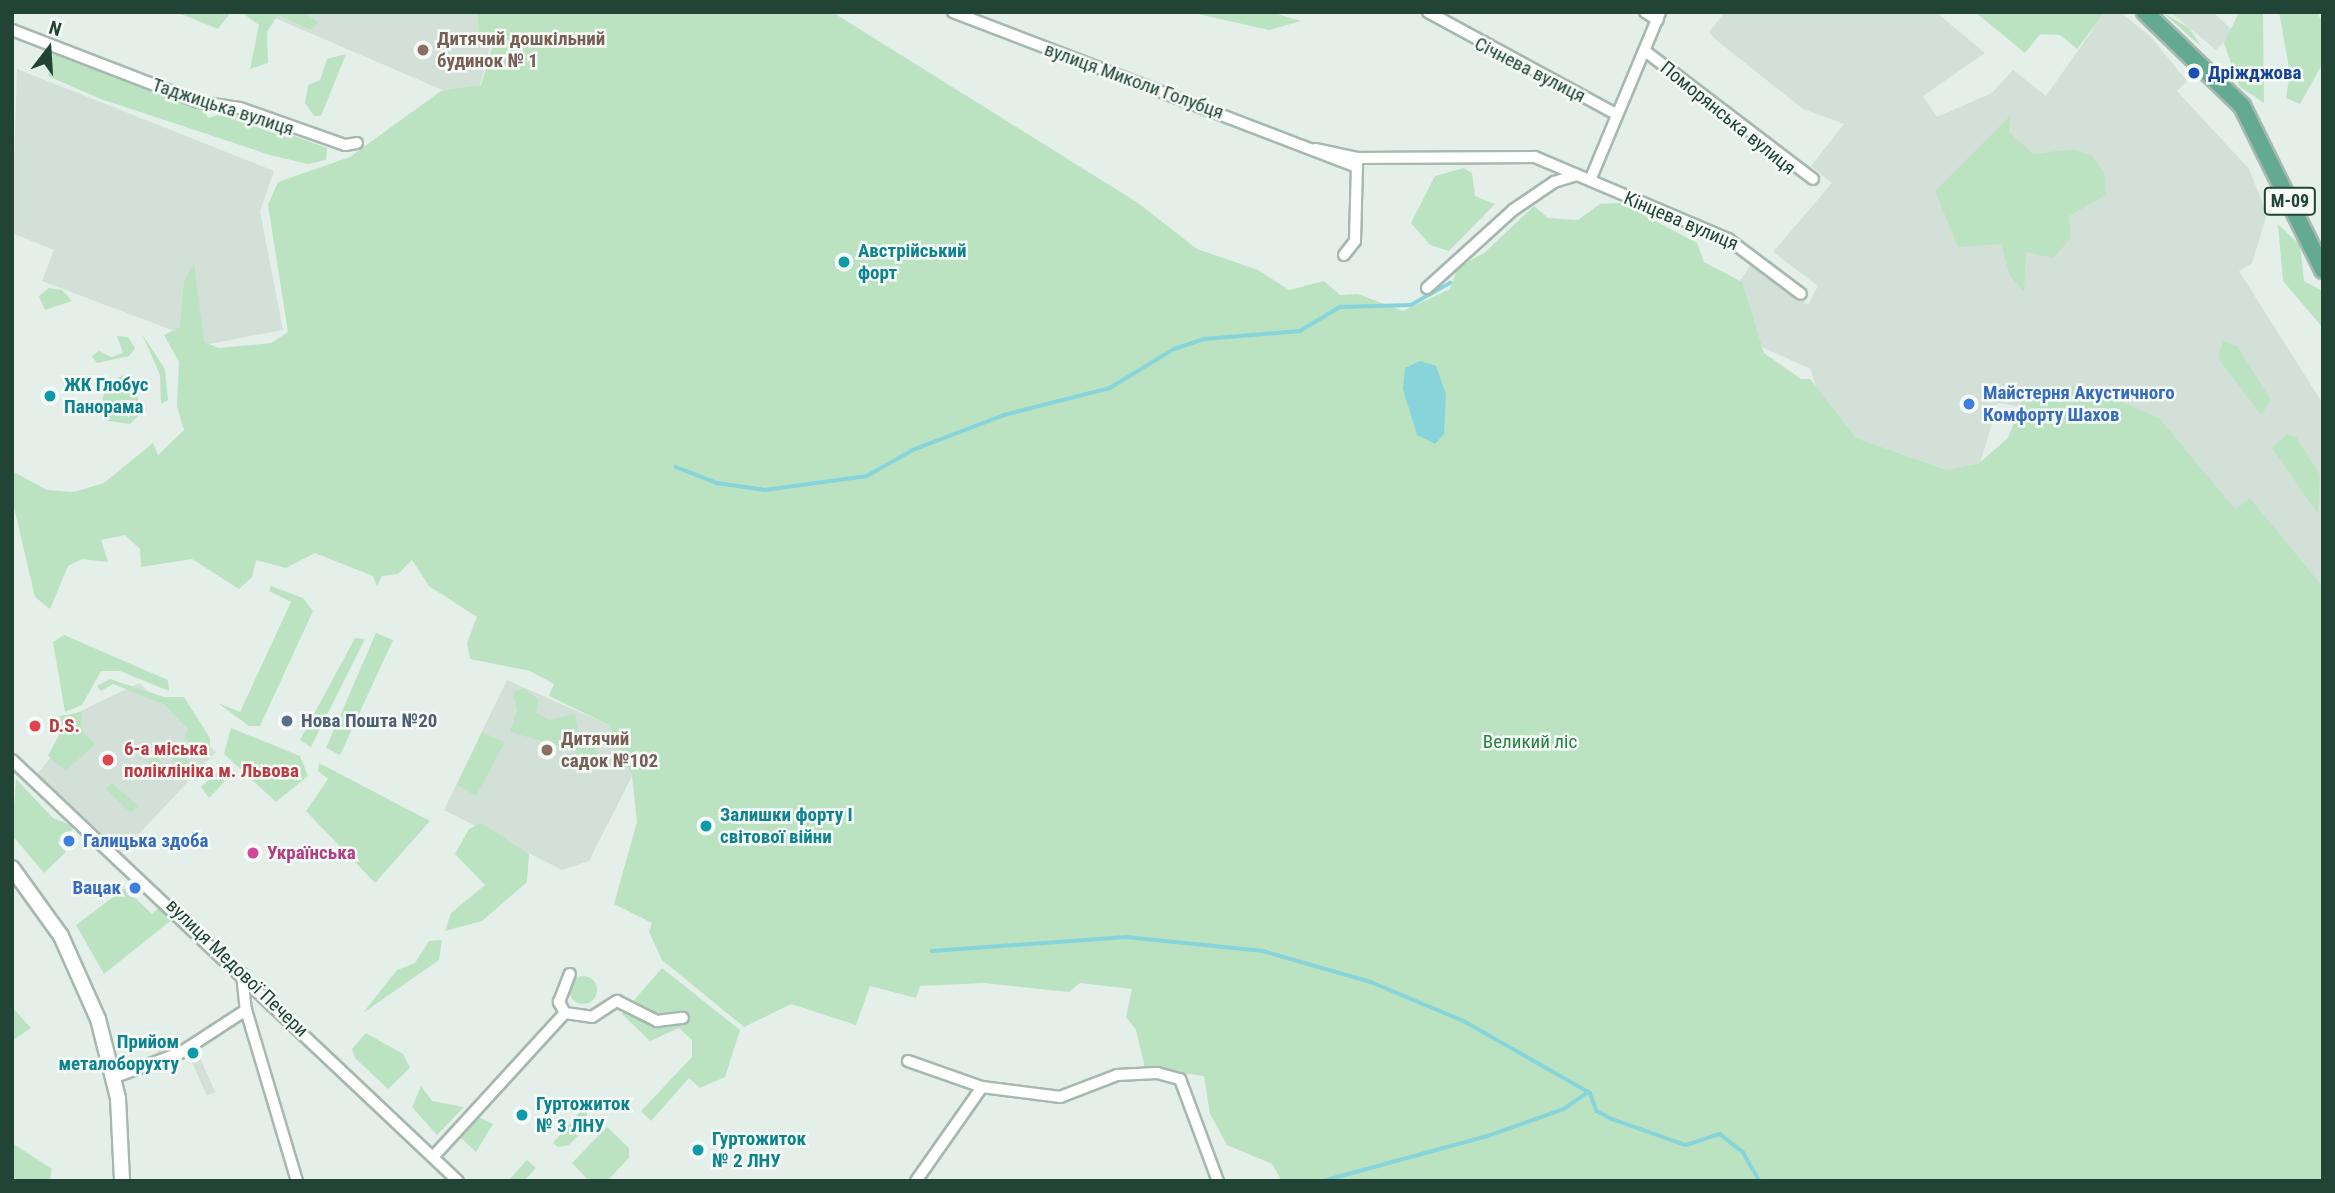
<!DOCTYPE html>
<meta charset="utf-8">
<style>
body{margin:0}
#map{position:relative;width:2335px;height:1193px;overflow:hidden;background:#e4efe9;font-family:"Roboto Condensed",sans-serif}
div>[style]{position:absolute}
.built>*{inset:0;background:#d2e0d8;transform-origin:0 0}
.round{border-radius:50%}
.green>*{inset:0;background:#bbe3c2}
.water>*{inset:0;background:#87d4da}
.stream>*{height:3.5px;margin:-1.75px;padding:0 1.75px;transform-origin:1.75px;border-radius:1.75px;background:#87d4da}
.roads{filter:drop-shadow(2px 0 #a6b8b0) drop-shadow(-2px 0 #a6b8b0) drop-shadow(0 2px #a6b8b0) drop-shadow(0 -2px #a6b8b0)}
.street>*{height:10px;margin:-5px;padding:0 5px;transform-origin:5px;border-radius:5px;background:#fff}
.secondary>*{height:14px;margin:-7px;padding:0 7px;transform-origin:7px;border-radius:7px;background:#fff}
.primary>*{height:16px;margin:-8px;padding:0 8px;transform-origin:8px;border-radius:8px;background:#64aa92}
.dots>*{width:19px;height:19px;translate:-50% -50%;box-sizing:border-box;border:4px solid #f6fbf8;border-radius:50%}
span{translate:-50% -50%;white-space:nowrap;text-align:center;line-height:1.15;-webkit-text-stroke:5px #f6fbf8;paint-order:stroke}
.shield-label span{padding:2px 5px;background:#f6fbf8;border:2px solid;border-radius:5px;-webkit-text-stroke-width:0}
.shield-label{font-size:18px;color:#214437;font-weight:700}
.education-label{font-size:19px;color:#785e54;font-weight:700}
.left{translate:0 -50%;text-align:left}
.street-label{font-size:19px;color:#214437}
.transit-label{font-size:19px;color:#164399;font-weight:700}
.culture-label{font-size:19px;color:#0d838f;font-weight:700}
.right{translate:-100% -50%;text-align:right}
.shop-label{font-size:19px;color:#366cbe;font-weight:700}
.service-label{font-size:19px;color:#4e5e75;font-weight:700}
.health-label{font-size:19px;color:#be3a42;font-weight:700}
.park-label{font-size:19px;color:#268041}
.hotel-label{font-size:19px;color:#b23c85;font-weight:700}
.frame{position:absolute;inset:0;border:14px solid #214437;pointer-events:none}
.north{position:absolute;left:14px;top:14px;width:70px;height:70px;-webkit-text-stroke:5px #f6fbf8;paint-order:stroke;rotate:17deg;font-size:19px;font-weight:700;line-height:28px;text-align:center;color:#214437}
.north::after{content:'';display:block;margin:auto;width:24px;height:32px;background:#214437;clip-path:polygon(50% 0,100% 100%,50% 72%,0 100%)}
</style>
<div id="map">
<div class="built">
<i style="clip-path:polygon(261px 12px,499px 12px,475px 104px)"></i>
<i style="clip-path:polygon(1725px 12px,1936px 12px,1985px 53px,1923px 96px,1937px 117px,1992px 93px,2013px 70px,2046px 96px,2105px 12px,2120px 12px,2150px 36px,2187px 81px,2177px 91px,2249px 169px,2267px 214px,2252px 263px,2239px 271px,2323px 404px,2323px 589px,2250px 498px,2227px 515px,2117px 424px,1998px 403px,1978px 470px,1947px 470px,1856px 438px,1818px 397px,1811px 369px,1764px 348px,1744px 324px,1738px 284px,1751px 264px,1808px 305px,1818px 286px,1773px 252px,1832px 183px,1811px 166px,1844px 124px,1803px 109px,1715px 39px,1709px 32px)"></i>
<i style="clip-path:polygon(2170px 12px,2213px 12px,2234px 32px,2216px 50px)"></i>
<i style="clip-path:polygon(17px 69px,274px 171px,260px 211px,283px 330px,209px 344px,42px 281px,54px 250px,12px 233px)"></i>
<i style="clip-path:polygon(507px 680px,609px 725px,632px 776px,589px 861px,562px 870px,444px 810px)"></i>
<i style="clip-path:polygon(139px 683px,216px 752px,122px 852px,37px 774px,60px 746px,64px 719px)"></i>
<i class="round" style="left:155px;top:1037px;width:18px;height:18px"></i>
<i style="left:196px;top:1049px;width:47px;height:9px;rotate:66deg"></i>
</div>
<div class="green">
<i style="clip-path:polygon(176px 12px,231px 12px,218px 29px)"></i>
<i style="clip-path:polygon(241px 12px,303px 12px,318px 22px,311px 30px,278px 15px,267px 32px,268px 63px,250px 69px,259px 25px)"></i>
<i style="clip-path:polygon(477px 12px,832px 12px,1138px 203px,1197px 249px,1258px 270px,1289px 290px,1324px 281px,1340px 295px,1358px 294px,1403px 311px,1450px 289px,1458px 267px,1484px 253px,1534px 206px,1548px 218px,1578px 220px,1600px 204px,1621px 203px,1697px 243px,1704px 262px,1742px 282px,1764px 353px,1801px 379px,1810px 379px,1856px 438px,1947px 470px,1978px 464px,2008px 438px,2029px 386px,2085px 386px,2159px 418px,2235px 509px,2250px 498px,2323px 587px,2323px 1181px,1282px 1181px,1272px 1164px,1227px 1145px,1210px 1114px,1204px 1076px,1145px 1068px,1136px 1030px,1126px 1017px,1132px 989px,1080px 983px,1069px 992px,984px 983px,920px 986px,916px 998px,870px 986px,856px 1025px,791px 1004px,744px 1027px,662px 960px,649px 932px,652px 923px,614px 904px,637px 822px,632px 776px,609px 725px,549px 696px,554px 684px,530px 671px,470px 659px,467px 643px,477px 617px,429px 586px,412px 560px,398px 574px,382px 576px,377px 586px,373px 576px,315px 553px,286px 568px,256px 560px,252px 577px,239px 589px,192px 559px,141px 567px,140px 549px,125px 535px,101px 540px,108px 562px,82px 559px,68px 566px,50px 609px,35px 597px,12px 499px,12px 471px,47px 490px,74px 492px,104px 483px,153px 443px,158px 455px,184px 430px,177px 406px,179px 362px,164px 335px,180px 327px,184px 282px,194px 263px,204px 342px,219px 348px,271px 343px,288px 332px,268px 205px,278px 182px,350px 157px,441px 91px,481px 85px,492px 48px,480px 40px)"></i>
<i style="clip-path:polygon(1271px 12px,1301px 21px,1269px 30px,1198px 14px)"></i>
<i style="clip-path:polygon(1975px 12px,2105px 12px,2077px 49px,2060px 35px,2040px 34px,2025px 53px)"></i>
<i style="clip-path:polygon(2162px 12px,2189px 28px,2202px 47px)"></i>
<i style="clip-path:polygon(2239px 12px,2263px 12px,2264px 103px,2239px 86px,2224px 43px)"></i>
<i style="clip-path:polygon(2279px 12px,2317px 12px,2323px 24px,2323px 63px,2300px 104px,2286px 98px,2290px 73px)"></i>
<i style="clip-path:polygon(53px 54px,205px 110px,208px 118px,228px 112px,327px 148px,326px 160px,308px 164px,270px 155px,101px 99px,48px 76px)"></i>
<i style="clip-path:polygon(346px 54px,321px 116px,314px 116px,305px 103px,308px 85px,320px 80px,327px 59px)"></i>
<i style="clip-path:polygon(2010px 116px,2009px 132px,2033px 154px,2074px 149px,2091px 155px,2104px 172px,2106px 195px,2069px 216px,2071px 238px,2053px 258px,2026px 252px,2024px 291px,2010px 276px,2001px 244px,1958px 247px,1935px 191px)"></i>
<i style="clip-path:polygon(1464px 168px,1472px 173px,1475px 196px,1495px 204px,1449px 251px,1430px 245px,1411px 223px,1435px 176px)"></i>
<i style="clip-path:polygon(2278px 224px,2300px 245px,2304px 281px,2323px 291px,2323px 328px,2283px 281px)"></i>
<i style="clip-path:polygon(49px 288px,62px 290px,72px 301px,45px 310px,39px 296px)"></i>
<i style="clip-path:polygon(142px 334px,165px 369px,168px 400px,161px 404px,160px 375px)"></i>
<i style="clip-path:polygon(117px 336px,128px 337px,135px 348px,129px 356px,97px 363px,92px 356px,99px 351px,111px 357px,123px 353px)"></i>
<i style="clip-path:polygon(2223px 341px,2237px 346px,2271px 400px,2261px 415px,2218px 358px)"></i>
<i style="clip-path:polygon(124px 375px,138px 397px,139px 415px,130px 424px,108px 421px,100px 412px,106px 384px)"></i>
<i style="clip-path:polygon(2287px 434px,2296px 437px,2320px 475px,2318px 514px,2272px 448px)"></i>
<i style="clip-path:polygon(271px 586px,303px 598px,313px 611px,260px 726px,249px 726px,218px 703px,240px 712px,291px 602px,269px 591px)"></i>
<i style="clip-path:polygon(376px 633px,393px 640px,340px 755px,326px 748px)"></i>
<i style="clip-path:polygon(64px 635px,168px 680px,169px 691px,120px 671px,101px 671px,82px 705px,65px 712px,53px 642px)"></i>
<i style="clip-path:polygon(355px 638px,365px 639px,311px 747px,300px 740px)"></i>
<i style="clip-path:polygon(110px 679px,164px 697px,184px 697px,210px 738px,210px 753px,198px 753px,184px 738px,188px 729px,163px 704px,113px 684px,101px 691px,97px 686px)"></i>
<i style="clip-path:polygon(523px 688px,538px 699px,536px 713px,549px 720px,575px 714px,578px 732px,605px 760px,587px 762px,570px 749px,510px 732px,517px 710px,513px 693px)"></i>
<i style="clip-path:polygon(82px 712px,81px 731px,95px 744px,66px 771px,48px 756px,62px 729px,60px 716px)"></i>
<i style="clip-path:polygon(231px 728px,300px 756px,308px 776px,276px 802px,224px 754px)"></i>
<i style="clip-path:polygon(482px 732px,505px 742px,476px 796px,457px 785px)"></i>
<i style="clip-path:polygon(169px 741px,190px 763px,187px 772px,167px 754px,152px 769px,146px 763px)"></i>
<i style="clip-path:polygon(319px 763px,430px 821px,375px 883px,306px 811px,328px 779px,318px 771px)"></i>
<i style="clip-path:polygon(221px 769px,231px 775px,209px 798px,201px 787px)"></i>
<i style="clip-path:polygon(16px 779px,53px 818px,75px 827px,58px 843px,66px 852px,44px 873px,12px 835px)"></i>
<i style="clip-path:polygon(112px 783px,138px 806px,131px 813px,106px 789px)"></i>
<i style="clip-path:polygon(481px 823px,529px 854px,527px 882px,482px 921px,445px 931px,451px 913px,485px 885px,455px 854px,469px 829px)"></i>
<i style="clip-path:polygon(125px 888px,152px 914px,161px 906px,174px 918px,104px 974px,76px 925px)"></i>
<i style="clip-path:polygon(442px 940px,439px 960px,363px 1013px,397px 970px,415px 963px,429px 941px)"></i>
<i style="clip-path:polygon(662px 968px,740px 1030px,725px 1077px,700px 1088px,689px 1078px,651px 1121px,641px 1111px,692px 1057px,692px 1040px,679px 1028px,650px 1041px,622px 1014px)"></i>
<i class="round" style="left:569px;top:976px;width:28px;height:28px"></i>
<i style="clip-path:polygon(12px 991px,12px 1007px,31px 1028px,12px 1041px)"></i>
<i style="clip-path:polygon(366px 1033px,403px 1054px,410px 1068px,388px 1089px,355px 1058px,352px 1049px)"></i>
<i style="clip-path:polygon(421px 1086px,432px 1101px,464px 1107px,437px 1135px,412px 1107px)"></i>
<i style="clip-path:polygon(586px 1105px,588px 1125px,569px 1145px,558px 1147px,553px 1143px)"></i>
<i style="clip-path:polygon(476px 1116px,493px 1124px,476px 1152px,458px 1135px)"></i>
<i style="clip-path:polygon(607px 1127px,629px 1148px,629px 1158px,607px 1181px,589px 1181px,572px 1163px)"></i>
<i style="clip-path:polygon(12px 1143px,52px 1169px,50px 1181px,12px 1181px)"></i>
<i style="clip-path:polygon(527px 1160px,536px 1168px,524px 1181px,508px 1181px)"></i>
</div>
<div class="water">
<i style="clip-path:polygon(1420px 361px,1436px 366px,1446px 394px,1444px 434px,1435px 444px,1417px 435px,1403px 389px,1405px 368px)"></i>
</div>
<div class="stream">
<i style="left:676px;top:467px;width:44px;rotate:21.3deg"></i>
<i style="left:717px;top:483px;width:49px;rotate:8.3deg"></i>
<i style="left:765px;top:490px;width:103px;rotate:-7.8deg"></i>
<i style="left:867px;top:476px;width:53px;rotate:-29.5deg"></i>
<i style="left:913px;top:450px;width:97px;rotate:-21deg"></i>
<i style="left:1004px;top:415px;width:109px;rotate:-14.3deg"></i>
<i style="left:1110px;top:388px;width:75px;rotate:-31.4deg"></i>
<i style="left:1174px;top:349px;width:33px;rotate:-18deg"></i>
<i style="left:1205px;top:339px;width:95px;rotate:-4.8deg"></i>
<i style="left:1300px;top:331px;width:47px;rotate:-31deg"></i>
<i style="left:1340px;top:307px;width:71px;rotate:-1.6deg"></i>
<i style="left:1411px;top:305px;width:45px;rotate:-29.4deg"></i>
<i style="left:932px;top:951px;width:195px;rotate:-4.1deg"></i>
<i style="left:1126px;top:937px;width:138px;rotate:5.8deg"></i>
<i style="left:1263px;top:951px;width:112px;rotate:16deg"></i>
<i style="left:1371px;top:982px;width:101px;rotate:22.8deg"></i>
<i style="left:1464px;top:1021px;width:145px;rotate:29.7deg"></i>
<i style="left:1590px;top:1093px;width:19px;rotate:69deg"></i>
<i style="left:1597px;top:1111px;width:17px;rotate:28deg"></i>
<i style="left:1612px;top:1119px;width:78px;rotate:19.4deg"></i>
<i style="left:1686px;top:1145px;width:36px;rotate:-18deg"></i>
<i style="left:1720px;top:1134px;width:29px;rotate:38deg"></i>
<i style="left:1743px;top:1152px;width:34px;rotate:60deg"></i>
<i style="left:1323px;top:1181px;width:171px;rotate:-15.3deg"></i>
<i style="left:1488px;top:1136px;width:81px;rotate:-19.6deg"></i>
<i style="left:1564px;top:1109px;width:28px;rotate:-35deg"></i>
</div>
<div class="roads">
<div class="street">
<i style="left:953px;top:12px;width:433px;rotate:21deg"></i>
<i style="left:1428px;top:12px;width:212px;rotate:28.5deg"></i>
<i style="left:1645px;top:12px;width:15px;rotate:32deg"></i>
<i style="left:12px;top:30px;width:200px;rotate:21.1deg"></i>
<i style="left:199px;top:102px;width:41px;rotate:8.3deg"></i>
<i style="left:240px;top:108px;width:111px;rotate:19.4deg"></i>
<i style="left:345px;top:145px;width:12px;rotate:-9deg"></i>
<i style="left:1645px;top:51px;width:211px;rotate:37.3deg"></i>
<i style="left:1315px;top:149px;width:43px;rotate:12.1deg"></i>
<i style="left:1357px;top:158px;width:178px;rotate:-0.3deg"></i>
<i style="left:1535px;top:157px;width:210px;rotate:23deg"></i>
<i style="left:1728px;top:239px;width:91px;rotate:37deg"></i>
<i style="left:1591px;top:178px;width:180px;rotate:-67.4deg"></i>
<i style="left:1344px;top:255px;width:18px;rotate:-52deg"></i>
<i style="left:1355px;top:241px;width:79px;rotate:-88.5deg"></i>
<i style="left:1427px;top:288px;width:116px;rotate:-42.2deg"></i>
<i style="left:1513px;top:210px;width:50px;rotate:-34.3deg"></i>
<i style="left:1554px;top:182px;width:24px;rotate:-17deg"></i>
<i style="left:12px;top:760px;width:613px;rotate:43.35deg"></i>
<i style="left:242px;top:974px;width:36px;rotate:84deg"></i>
<i style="left:246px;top:1010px;width:178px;rotate:73.4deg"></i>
<i style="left:565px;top:1013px;width:27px;rotate:8deg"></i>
<i style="left:592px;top:1017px;width:30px;rotate:-33deg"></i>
<i style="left:617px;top:1001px;width:45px;rotate:26.6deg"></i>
<i style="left:657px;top:1021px;width:26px;rotate:-7deg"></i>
<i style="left:908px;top:1061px;width:78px;rotate:19.4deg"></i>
<i style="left:115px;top:1077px;width:69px;rotate:-20.3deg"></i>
<i style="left:180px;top:1053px;width:79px;rotate:-33.1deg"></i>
<i style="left:433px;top:1157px;width:195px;rotate:-47.5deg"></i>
<i style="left:565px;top:1013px;width:13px;rotate:-119deg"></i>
<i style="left:559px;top:1002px;width:30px;rotate:-69deg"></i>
<i style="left:916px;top:1181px;width:115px;rotate:-54.9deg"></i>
<i style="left:982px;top:1087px;width:79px;rotate:7.3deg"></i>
<i style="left:1060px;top:1097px;width:61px;rotate:-21.1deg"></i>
<i style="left:1117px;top:1075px;width:40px;rotate:-2.9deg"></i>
<i style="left:1157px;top:1073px;width:24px;rotate:15deg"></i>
<i style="left:1180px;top:1079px;width:109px;rotate:69.6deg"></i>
</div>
<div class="secondary">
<i style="left:12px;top:868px;width:84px;rotate:54.2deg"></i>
<i style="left:61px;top:936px;width:91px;rotate:66deg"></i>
<i style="left:98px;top:1019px;width:81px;rotate:75.8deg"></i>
<i style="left:118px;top:1098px;width:83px;rotate:87.2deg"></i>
</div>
<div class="primary">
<i style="left:2145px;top:12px;width:135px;rotate:44.1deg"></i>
<i style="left:2242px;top:106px;width:183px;rotate:63.7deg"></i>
</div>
</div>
<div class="dots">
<i style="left:423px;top:50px;background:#8d6e63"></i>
<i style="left:2194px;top:73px;background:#1a4fb4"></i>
<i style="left:844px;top:262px;background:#0f9aa8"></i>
<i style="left:50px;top:396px;background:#0f9aa8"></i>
<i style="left:1969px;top:404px;background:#3f7fe0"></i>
<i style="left:287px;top:721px;background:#5c6f8a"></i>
<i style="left:35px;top:726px;background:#e0444e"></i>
<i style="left:547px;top:750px;background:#8d6e63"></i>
<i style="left:108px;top:760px;background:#e0444e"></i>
<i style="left:706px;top:826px;background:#0f9aa8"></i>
<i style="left:69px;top:841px;background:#3f7fe0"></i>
<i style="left:253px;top:853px;background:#d1479c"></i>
<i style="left:135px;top:888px;background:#3f7fe0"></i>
<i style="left:193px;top:1053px;background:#0f9aa8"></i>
<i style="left:522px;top:1115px;background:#0f9aa8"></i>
<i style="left:698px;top:1150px;background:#0f9aa8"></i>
</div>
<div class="shield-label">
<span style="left:2290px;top:201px">М-09</span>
</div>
<div class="education-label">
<span class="left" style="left:437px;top:50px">Дитячий дошкільний<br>будинок № 1</span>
<span class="left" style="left:561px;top:750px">Дитячий<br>садок №102</span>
</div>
<div class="street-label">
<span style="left:1530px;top:70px;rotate:27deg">Січнева вулиця</span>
<span style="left:1134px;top:81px;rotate:20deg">вулиця Миколи Голубця</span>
<span style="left:223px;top:107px;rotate:18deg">Таджицька вулиця</span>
<span style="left:1728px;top:118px;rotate:39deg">Поморянська вулиця</span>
<span style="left:1681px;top:221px;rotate:23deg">Кінцева вулиця</span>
<span style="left:237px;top:968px;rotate:44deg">вулиця Медової Печери</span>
</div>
<div class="transit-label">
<span class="left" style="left:2208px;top:73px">Дріжджова</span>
</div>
<div class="culture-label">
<span class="left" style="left:858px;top:262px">Австрійський<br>форт</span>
<span class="left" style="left:64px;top:396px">ЖК Глобус<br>Панорама</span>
<span class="left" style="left:720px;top:826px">Залишки форту І<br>світової війни</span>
<span class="right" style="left:179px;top:1053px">Прийом<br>металоборухту</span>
<span class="left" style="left:536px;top:1115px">Гуртожиток<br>№ 3 ЛНУ</span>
<span class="left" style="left:712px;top:1150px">Гуртожиток<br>№ 2 ЛНУ</span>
</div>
<div class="shop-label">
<span class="left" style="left:1983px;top:404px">Майстерня Акустичного<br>Комфорту Шахов</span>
<span class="left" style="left:83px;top:841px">Галицька здоба</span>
<span class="right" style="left:121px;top:888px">Вацак</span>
</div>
<div class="service-label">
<span class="left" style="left:301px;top:721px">Нова Пошта №20</span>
</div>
<div class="health-label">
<span class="left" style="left:49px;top:726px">D.S.</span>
<span class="left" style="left:124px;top:760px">6-а міська<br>поліклініка м. Львова</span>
</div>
<div class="park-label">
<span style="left:1530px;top:742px">Великий ліс</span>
</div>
<div class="hotel-label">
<span class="left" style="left:267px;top:853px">Українська</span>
</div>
<div class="frame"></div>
<div class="north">N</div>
</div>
